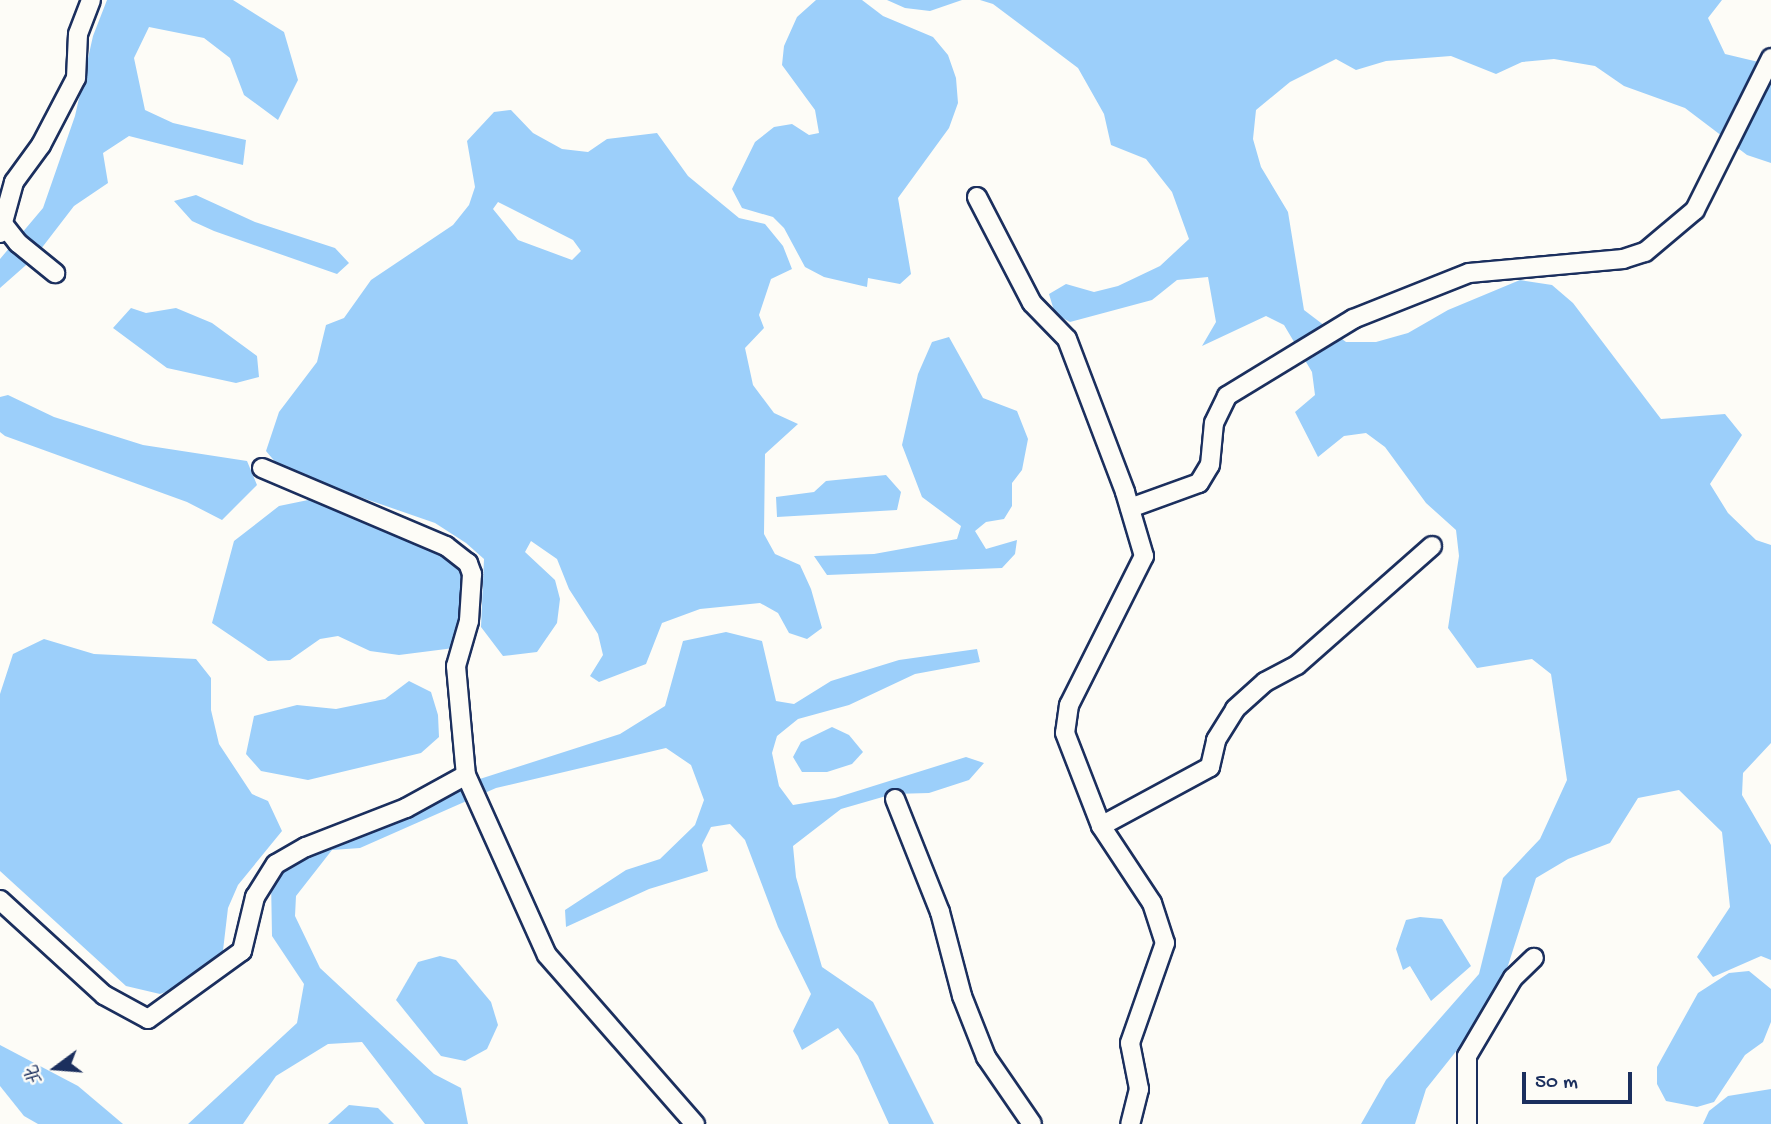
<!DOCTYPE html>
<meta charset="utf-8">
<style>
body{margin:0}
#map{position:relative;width:1771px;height:1124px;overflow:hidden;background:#fdfcf7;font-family:"Gochi Hand","LXGW WenKai TC",sans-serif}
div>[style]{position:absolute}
.water>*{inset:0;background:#9ccffa}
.roads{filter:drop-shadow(2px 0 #1b2f5e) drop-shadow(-2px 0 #1b2f5e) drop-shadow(0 2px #1b2f5e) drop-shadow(0 -2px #1b2f5e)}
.street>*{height:18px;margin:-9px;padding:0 9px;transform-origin:9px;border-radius:9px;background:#fdfcf7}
span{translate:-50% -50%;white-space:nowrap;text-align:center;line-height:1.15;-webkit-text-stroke:7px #fdfcf7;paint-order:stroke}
.north{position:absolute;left:21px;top:1033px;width:70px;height:70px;-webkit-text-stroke:5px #fdfcf7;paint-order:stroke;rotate:254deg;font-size:19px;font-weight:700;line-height:28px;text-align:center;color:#1b2f5e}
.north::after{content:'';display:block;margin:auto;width:24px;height:32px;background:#1b2f5e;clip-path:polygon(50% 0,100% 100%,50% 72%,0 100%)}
.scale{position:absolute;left:1522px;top:1072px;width:110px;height:32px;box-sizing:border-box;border:4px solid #1b2f5e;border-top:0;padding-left:9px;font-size:21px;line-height:24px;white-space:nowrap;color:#1b2f5e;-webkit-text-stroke:5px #fdfcf7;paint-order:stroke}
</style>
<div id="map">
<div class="water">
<i style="clip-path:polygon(107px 0,233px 0,284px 32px,298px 80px,278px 120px,244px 95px,230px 58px,204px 38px,149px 27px,134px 58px,145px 110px,173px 123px,246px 140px,243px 165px,129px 136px,103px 153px,108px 183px,74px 206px,34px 258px,0 288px,0 259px,43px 208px,75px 116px,93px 36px)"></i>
<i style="clip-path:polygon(816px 0,862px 0,883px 16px,933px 37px,948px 55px,956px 78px,958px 103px,949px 128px,898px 198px,911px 274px,900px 284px,868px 278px,867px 287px,824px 277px,805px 267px,784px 228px,773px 217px,742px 208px,732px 189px,755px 142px,774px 127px,792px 124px,809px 135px,819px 133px,815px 110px,782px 65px,784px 46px,797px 17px)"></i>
<i style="clip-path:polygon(887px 0,962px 0,930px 11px,905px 8px)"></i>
<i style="clip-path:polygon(980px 0,1722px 0,1708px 18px,1725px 54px,1771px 65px,1771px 163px,1747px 155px,1685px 108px,1624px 86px,1595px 66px,1554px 59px,1522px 62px,1496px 74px,1451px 56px,1386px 61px,1356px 70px,1336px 59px,1290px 82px,1256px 110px,1253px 139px,1261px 167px,1288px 212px,1304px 310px,1346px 342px,1376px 342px,1408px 333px,1448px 310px,1520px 280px,1552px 285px,1573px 303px,1661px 419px,1725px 414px,1742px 435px,1710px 484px,1728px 513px,1756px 540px,1771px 545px,1771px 743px,1743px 773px,1742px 795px,1771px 845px,1771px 960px,1761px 956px,1713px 977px,1697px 957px,1730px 907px,1722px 832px,1679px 790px,1638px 798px,1610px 843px,1568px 859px,1536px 878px,1497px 1000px,1426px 1089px,1415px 1124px,1361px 1124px,1386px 1080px,1479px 974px,1503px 878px,1540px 839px,1567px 780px,1551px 674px,1532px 659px,1477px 668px,1448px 628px,1459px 556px,1456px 530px,1426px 503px,1385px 447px,1366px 433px,1344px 436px,1318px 457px,1295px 412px,1315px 395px,1312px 372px,1284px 325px,1266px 316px,1202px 346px,1216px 322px,1208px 277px,1177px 280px,1152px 300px,1070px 322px,1055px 314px,1049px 294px,1066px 284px,1094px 292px,1118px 286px,1160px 266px,1189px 239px,1172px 192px,1146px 159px,1111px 145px,1104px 114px,1078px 68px,993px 4px)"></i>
<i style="clip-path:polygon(evenodd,511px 110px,533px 133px,562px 149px,588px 152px,607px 139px,657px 133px,688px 176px,739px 218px,765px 224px,783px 246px,792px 269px,771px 279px,759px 315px,764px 328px,745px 348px,753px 385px,774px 413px,798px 424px,765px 454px,764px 534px,775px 554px,800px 565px,811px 589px,822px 628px,807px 639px,789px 633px,778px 613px,760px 603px,700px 609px,662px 623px,646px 664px,599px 682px,590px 676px,603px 655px,598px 634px,569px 589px,557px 559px,531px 541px,525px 552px,555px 580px,560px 599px,557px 623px,537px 652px,503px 656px,481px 627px,484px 559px,466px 543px,435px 523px,282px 470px,266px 451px,279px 412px,317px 362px,326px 325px,344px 318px,371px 280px,453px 225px,469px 205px,475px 187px,467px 141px,494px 112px,511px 110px,498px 202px,573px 240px,581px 251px,572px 260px,518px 240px,493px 209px,498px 202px)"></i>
<i style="clip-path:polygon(196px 195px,255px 222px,335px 248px,349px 263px,337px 274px,214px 231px,192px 221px,174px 201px)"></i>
<i style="clip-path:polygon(131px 308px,146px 313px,176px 308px,212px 323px,257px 356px,259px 377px,236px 383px,167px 368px,113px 328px)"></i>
<i style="clip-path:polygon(949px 337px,983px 398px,1017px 411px,1028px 439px,1022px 470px,1012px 483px,1012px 506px,1004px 519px,986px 522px,975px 531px,986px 549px,1017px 540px,1015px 554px,1002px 568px,827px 575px,814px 556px,874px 554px,957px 539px,961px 526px,922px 497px,902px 445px,918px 374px,932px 342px)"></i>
<i style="clip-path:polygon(8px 395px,54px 417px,143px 445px,247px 461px,257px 485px,222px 520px,187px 502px,5px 436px,0 432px,0 397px)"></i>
<i style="clip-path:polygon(886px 475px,901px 492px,897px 510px,777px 517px,776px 497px,814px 492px,826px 481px)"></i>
<i style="clip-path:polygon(313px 499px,456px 547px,471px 563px,465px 620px,454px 648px,399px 655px,370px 651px,338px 636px,320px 639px,290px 660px,268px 661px,212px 623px,234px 541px,279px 506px)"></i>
<i style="clip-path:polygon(726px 632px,762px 641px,776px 701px,794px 704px,831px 681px,899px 660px,977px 649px,980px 662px,915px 674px,849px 705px,798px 719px,777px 736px,772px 753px,779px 786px,793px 805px,835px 798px,966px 757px,984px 763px,969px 780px,929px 793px,893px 794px,841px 809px,793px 846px,796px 877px,822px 967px,873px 1002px,934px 1124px,889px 1124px,858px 1056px,838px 1028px,802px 1050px,793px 1031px,811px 994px,778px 927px,745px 840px,730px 824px,711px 827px,702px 845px,708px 871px,649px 889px,566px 927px,565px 910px,626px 870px,660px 859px,695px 825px,704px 800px,691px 765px,666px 748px,496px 788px,360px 848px,332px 850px,296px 896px,295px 916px,320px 968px,434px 1074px,461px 1088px,468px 1124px,425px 1124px,362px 1042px,328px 1044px,276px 1076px,243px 1124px,188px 1124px,297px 1023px,304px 984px,272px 936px,271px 880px,320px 843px,393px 807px,620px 734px,665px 706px,683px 641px)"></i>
<i style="clip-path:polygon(44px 639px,94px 654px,196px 659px,211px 678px,211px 710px,219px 744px,252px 794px,268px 801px,282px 831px,238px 885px,228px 908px,222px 959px,202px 979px,160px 994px,126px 986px,0 871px,0 694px,13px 654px)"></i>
<i style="clip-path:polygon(409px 681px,431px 692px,438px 715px,439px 737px,421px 753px,308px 780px,261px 771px,246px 754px,254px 716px,297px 705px,336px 709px,385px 699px)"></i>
<i style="clip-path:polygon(832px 727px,849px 735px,863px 752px,852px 764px,827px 772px,802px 772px,793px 757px,801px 742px)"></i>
<i style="clip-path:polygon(1420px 917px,1442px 919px,1471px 966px,1431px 1001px,1410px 966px,1403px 970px,1396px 949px,1406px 920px)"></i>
<i style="clip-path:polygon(440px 956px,456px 960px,491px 1002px,498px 1025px,487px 1049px,465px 1061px,441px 1056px,396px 1000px,418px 962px)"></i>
<i style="clip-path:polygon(1749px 971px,1771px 989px,1771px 1022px,1763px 1042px,1745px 1055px,1714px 1102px,1697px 1107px,1666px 1101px,1657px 1084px,1657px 1067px,1698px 993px,1729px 973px)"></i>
<i style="clip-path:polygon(0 1045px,78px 1086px,123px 1124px,38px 1124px,24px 1116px,0 1086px)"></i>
<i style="clip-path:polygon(1771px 1089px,1771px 1124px,1703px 1124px,1709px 1111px,1728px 1096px)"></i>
<i style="clip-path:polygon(349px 1105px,378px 1108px,394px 1124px,328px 1124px)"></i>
</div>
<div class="roads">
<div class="street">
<i style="left:977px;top:197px;width:119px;rotate:62.6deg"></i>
<i style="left:1032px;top:303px;width:50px;rotate:45.8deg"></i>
<i style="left:1067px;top:339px;width:164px;rotate:69.2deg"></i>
<i style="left:1125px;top:492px;width:67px;rotate:73.5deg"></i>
<i style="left:1144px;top:556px;width:167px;rotate:116.7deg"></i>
<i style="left:1069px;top:705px;width:28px;rotate:98deg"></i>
<i style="left:1065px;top:733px;width:100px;rotate:68.8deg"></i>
<i style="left:1101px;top:826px;width:92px;rotate:56.5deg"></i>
<i style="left:1152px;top:903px;width:42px;rotate:72deg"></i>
<i style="left:1165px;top:943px;width:106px;rotate:109.3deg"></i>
<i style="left:1130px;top:1043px;width:47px;rotate:78.9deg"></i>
<i style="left:1139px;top:1089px;width:36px;rotate:104deg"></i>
<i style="left:0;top:220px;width:29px;rotate:52deg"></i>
<i style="left:18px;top:243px;width:48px;rotate:39deg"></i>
<i style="left:0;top:233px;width:53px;rotate:-74.6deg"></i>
<i style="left:14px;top:182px;width:46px;rotate:-53.9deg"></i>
<i style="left:41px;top:145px;width:76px;rotate:-62.4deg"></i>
<i style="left:76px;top:78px;width:44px;rotate:-87.4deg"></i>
<i style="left:78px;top:34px;width:36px;rotate:-69deg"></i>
<i style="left:262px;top:468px;width:200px;rotate:23deg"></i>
<i style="left:446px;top:546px;width:28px;rotate:38deg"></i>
<i style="left:468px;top:563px;width:12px;rotate:70deg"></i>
<i style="left:472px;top:574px;width:47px;rotate:93.7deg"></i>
<i style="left:469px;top:621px;width:47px;rotate:106.1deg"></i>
<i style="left:456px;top:666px;width:109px;rotate:84.8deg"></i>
<i style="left:466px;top:775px;width:197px;rotate:65.8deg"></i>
<i style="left:547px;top:955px;width:225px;rotate:48.8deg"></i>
<i style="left:1130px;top:508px;width:73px;rotate:-19.9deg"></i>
<i style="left:1199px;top:483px;width:21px;rotate:-59deg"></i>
<i style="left:1210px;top:465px;width:42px;rotate:-84.6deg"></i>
<i style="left:1214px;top:423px;width:30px;rotate:-64deg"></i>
<i style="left:1227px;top:396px;width:148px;rotate:-31.4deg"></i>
<i style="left:1353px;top:319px;width:125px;rotate:-21.6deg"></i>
<i style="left:1469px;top:273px;width:155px;rotate:-5.2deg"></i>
<i style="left:1623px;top:259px;width:23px;rotate:-18deg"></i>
<i style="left:1645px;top:252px;width:65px;rotate:-40deg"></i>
<i style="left:1695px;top:210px;width:170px;rotate:-63.4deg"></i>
<i style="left:895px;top:799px;width:122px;rotate:68.3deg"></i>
<i style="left:940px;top:912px;width:87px;rotate:75.3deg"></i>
<i style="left:962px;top:996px;width:66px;rotate:68.5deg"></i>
<i style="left:986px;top:1057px;width:81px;rotate:55.5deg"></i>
<i style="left:1101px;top:826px;width:124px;rotate:-28.4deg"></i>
<i style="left:1210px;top:767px;width:28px;rotate:-77deg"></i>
<i style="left:1216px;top:740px;width:36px;rotate:-58deg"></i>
<i style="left:1235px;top:709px;width:40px;rotate:-42deg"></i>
<i style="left:1265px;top:682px;width:36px;rotate:-28deg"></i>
<i style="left:1297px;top:665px;width:180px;rotate:-41.4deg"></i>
<i style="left:0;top:900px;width:141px;rotate:42.4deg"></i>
<i style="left:104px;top:995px;width:50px;rotate:28.6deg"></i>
<i style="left:148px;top:1019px;width:116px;rotate:-35.9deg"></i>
<i style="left:242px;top:951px;width:56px;rotate:-76.5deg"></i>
<i style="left:255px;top:897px;width:39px;rotate:-58deg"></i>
<i style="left:276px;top:864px;width:34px;rotate:-30deg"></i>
<i style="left:306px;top:847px;width:107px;rotate:-21.3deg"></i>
<i style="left:406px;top:808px;width:68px;rotate:-28.8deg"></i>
<i style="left:1467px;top:1124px;width:68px;rotate:-90deg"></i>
<i style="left:1467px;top:1056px;width:91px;rotate:-59.5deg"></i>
<i style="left:1513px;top:978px;width:29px;rotate:-44deg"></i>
</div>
</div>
<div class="north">北</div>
<div class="scale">50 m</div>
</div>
